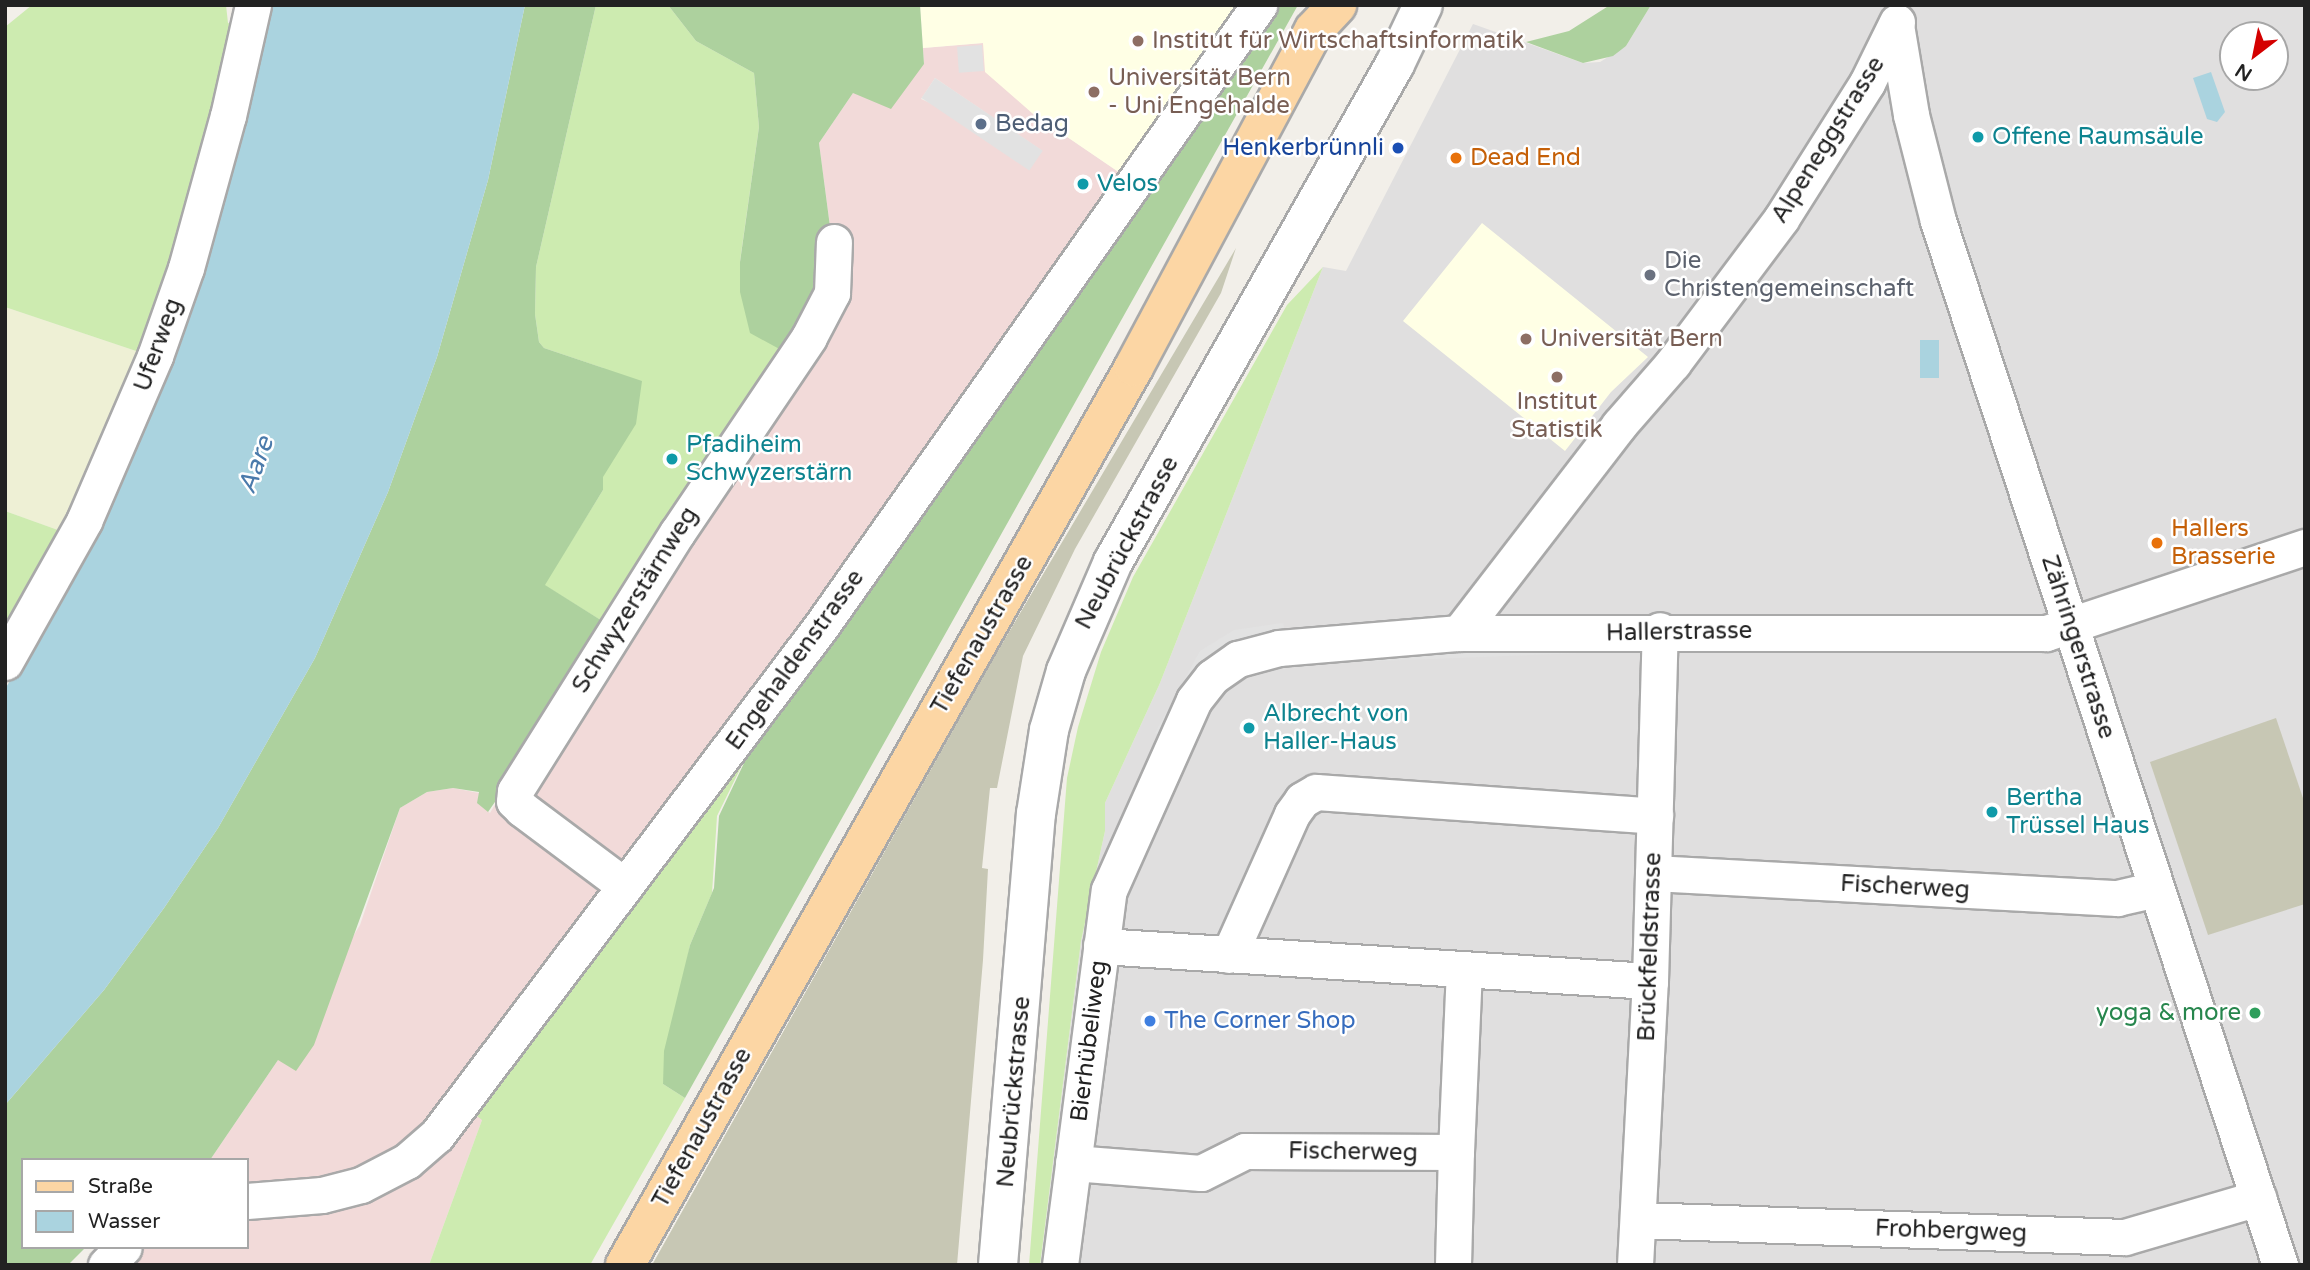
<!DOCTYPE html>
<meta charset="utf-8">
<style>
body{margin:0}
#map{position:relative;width:2310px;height:1270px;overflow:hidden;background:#f2efe9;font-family:"Varela Round",sans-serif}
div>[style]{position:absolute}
.residential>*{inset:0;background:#e0dfdf}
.commercial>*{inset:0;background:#f2dad9}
.education>*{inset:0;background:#ffffe5}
.construction>*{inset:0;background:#c7c7b4}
.farmland>*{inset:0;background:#eef0d5}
.grass>*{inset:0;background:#cdebb0}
.forest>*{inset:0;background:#add19e}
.parking>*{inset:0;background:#e2e2e2;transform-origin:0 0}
.water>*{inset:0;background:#aad3df;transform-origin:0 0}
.roads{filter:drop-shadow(2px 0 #a9a9a9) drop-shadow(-2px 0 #a9a9a9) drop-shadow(0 2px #a9a9a9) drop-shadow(0 -2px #a9a9a9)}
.minor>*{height:35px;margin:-17.5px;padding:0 17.5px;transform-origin:17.5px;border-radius:17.5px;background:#fff}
.tertiary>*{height:38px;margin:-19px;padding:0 19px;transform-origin:19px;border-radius:19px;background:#fff}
.primary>*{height:38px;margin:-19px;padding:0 19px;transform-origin:19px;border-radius:19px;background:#fcd6a4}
.dots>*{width:19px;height:19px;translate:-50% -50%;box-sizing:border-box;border:4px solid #fff;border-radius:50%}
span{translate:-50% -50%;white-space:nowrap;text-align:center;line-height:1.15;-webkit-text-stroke:5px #fff;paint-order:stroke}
.education-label{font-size:24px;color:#785e54}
.left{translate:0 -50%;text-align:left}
.service-label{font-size:24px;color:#4e5e75}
.culture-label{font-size:24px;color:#0d838f}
.street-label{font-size:24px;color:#222}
.transit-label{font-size:24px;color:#164399}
.right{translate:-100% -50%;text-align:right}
.food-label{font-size:24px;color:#c56008}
.worship-label{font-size:24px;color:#5b616d}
.leisure-label{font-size:24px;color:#27864d}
.shop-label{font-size:24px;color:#366cbe}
.water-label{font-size:26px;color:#4a7aab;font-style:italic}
.frame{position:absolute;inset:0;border:7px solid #222;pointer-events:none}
.legend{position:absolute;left:21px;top:1158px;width:228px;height:91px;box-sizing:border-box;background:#fff;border:2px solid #a7a7a7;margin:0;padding:9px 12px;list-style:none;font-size:21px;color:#222}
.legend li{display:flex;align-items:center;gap:14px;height:35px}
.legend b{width:35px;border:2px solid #a7a7a7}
.north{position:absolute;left:2219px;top:21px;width:70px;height:70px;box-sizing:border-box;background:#fff;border:2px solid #a7a7a7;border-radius:50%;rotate:212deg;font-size:19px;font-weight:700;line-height:28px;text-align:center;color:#222}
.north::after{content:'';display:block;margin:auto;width:24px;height:32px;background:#d40000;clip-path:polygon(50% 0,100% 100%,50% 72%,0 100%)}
</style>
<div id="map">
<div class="residential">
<i style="clip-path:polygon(evenodd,1651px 5px,2305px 5px,2305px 1265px,1040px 1265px,1081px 941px,1105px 831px,1105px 803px,1160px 683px,1323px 267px,1346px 271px,1473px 24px,1583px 63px,1600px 62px,1626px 46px,1651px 5px,2233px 35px,2275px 35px,2275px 77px,2233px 77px,2233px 35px)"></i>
</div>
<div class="commercial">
<i style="clip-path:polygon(evenodd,983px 43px,1032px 113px,1123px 175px,482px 1120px,429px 1265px,107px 1265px,125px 1247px,247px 1247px,247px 1160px,210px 1160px,278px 1060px,360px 925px,400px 808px,427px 792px,453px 788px,479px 793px,478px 803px,490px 813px,832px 241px,819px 143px,853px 93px,924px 64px,923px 48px,983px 43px,935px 78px,1041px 150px,1041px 151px,921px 99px,935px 78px)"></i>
</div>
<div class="education">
<i style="clip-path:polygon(920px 5px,1241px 5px,1123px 175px,1032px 113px,985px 72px,983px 43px,923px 48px)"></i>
<i style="clip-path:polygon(1482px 223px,1648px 357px,1611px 392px,1565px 451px,1403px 321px)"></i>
</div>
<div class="construction">
<i style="clip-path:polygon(1236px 248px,1221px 293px,1075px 549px,1023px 656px,997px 788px,990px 788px,982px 868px,988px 869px,983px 960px,957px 1265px,652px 1265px,993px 659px)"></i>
<i style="clip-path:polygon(2276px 718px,2305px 804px,2305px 904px,2208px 935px,2150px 762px)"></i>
</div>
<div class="farmland">
<i style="clip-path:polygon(5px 307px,145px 354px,69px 534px,5px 511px)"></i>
</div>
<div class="grass">
<i style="clip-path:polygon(32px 5px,226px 5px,228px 23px,242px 26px,145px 354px,5px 307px,5px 27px)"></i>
<i style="clip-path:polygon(596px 5px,668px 5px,696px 41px,754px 73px,759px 127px,740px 261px,794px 357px,615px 629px,544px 585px,603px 490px,603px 368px,544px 348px,539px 342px,535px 314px,536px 267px)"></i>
<i style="clip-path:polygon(1323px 267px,1160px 683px,1105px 803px,1105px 831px,1081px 941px,1040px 1265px,1029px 1265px,1067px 778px,1078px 727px,1101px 652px,1133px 577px,1287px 305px)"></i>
<i style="clip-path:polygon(5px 511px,69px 534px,5px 648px)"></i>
<i style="clip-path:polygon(741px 758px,744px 761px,717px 816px,712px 893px,690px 945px,663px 1084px,685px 1098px,590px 1265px,429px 1265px,482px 1120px,473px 1113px)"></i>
</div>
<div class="forest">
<i style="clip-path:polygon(525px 5px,596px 5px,536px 267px,535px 314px,539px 342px,544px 348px,642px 381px,636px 424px,603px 477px,603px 490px,545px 585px,615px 629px,488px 812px,477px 803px,479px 792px,453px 788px,427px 792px,400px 808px,314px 1045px,296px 1071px,278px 1060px,210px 1160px,23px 1160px,23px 1247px,86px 1247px,68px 1265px,5px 1265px,5px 1105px,104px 990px,164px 908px,218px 828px,315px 658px,388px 492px,437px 357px,488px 180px)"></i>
<i style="clip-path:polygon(668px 5px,920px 5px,924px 64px,891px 109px,853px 93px,819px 143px,832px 242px,794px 357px,750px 333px,740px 292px,740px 262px,759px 127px,754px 73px,696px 41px)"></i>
<i style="clip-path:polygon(1277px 5px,1298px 5px,685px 1098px,663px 1084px,664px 1051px,690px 945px,714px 888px,719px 816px,745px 761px,741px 757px,959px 460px)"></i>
<i style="clip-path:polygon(1610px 5px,1651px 5px,1626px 46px,1613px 56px,1583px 63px,1526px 42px,1569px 31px)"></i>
</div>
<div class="parking">
<i style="left:982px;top:45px;width:26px;height:25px;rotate:86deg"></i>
<i style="left:935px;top:78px;width:130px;height:24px;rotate:34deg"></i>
<i style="clip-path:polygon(1283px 623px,1285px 633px,1231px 641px,1204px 660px,1162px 737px,1155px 733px,1200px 651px,1234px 630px)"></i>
<i style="clip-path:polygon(1582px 643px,1582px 653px,1305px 664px,1304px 657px)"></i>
</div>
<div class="water">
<i style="clip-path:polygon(270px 5px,525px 5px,488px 180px,437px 357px,388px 492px,315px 658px,218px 828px,164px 908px,104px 990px,5px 1105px,5px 689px,33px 643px)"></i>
<i style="clip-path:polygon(2211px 72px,2225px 112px,2217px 122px,2207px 119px,2193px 78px)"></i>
<i style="left:1920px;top:340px;width:19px;height:38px"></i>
</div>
<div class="roads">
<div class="minor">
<i style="left:1896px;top:25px;width:91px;rotate:80.5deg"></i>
<i style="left:1911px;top:115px;width:109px;rotate:75.7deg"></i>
<i style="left:1938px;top:221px;width:1099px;rotate:71.86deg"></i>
<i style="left:1459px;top:633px;width:262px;rotate:-52.4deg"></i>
<i style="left:1619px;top:425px;width:82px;rotate:-48.9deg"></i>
<i style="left:1673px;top:363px;width:180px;rotate:-53.1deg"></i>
<i style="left:1781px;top:219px;width:161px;rotate:-57.7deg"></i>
<i style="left:1867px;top:83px;width:68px;rotate:-63.8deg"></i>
<i style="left:5px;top:662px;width:162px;rotate:-60.7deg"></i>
<i style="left:84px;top:521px;width:180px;rotate:-66.7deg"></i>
<i style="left:155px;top:356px;width:93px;rotate:-70.6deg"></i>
<i style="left:186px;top:268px;width:158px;rotate:-74.6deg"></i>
<i style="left:228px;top:116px;width:114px;rotate:-77.3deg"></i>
<i style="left:1653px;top:873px;width:465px;rotate:3.1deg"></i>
<i style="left:2117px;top:898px;width:39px;rotate:-13deg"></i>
<i style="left:625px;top:886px;width:129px;rotate:-143.2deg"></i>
<i style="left:522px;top:809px;width:11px;rotate:-135deg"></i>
<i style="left:514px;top:801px;width:10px;rotate:-84deg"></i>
<i style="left:515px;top:791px;width:305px;rotate:-57.9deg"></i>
<i style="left:677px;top:533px;width:236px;rotate:-56deg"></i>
<i style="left:809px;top:337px;width:50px;rotate:-62.4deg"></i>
<i style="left:832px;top:293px;width:51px;rotate:-87.8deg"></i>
<i style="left:1101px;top:946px;width:550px;rotate:3.65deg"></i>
<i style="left:1229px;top:955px;width:154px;rotate:-65.9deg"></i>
<i style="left:1292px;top:814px;width:17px;rotate:-54deg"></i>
<i style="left:1302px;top:800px;width:16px;rotate:-30deg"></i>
<i style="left:1316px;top:792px;width:340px;rotate:4deg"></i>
<i style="left:1073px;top:1163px;width:128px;rotate:4.5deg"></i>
<i style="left:1201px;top:1173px;width:49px;rotate:-26.6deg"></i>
<i style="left:1245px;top:1151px;width:211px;rotate:0.3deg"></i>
<i style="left:1456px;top:1152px;width:182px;rotate:-87.5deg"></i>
<i style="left:247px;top:1201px;width:75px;rotate:-4.6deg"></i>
<i style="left:322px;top:1195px;width:40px;rotate:-14.4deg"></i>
<i style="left:361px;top:1185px;width:52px;rotate:-27.6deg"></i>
<i style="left:407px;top:1161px;width:40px;rotate:-41deg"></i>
<i style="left:437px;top:1135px;width:639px;rotate:-52.95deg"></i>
<i style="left:822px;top:625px;width:759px;rotate:-54.82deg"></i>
<i style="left:1638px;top:1220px;width:487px;rotate:2deg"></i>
<i style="left:2125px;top:1237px;width:139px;rotate:-16.3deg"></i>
<i style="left:106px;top:1265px;width:25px;rotate:-45deg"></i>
<i style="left:1060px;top:1265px;width:378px;rotate:-82.6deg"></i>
<i style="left:1109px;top:890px;width:208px;rotate:-65.9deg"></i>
<i style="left:1194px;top:700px;width:29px;rotate:-52deg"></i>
<i style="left:1212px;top:677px;width:32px;rotate:-35deg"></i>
<i style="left:1238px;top:659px;width:42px;rotate:-15deg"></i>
<i style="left:1279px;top:648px;width:181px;rotate:-4.8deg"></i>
<i style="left:1459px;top:633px;width:587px"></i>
<i style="left:2046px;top:633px;width:273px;rotate:-18.4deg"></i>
<i style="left:1453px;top:1265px;width:113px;rotate:-88.5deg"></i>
<i style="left:1635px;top:1265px;width:284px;rotate:-87deg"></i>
<i style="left:1650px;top:981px;width:351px;rotate:-88.4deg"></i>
</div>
<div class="tertiary">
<i style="left:998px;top:1265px;width:453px;rotate:-85.2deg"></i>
<i style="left:1036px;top:814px;width:85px;rotate:-81.2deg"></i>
<i style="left:1049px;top:730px;width:61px;rotate:-73.9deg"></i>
<i style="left:1066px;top:671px;width:119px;rotate:-66.7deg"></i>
<i style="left:1113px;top:562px;width:572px;rotate:-60.48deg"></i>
<i style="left:1395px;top:64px;width:65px;rotate:-64.6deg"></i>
</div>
<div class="primary">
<i style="left:625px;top:1265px;width:1032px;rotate:-60.45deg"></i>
<i style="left:1134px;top:367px;width:382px;rotate:-61.9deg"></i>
<i style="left:1314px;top:30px;width:34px;rotate:-47deg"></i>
</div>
</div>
<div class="dots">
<i style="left:1138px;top:41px;background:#8d6e63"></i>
<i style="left:1094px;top:92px;background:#8d6e63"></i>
<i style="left:981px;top:124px;background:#5c6f8a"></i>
<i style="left:1978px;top:137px;background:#0f9aa8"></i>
<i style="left:1398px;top:148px;background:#1a4fb4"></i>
<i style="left:1456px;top:158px;background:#e8710a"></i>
<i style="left:1083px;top:184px;background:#0f9aa8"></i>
<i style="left:1650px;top:275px;background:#6b7280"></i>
<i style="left:1526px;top:339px;background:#8d6e63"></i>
<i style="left:1557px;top:377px;background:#8d6e63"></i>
<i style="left:672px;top:459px;background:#0f9aa8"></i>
<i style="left:2157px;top:543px;background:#e8710a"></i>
<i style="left:1249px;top:728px;background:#0f9aa8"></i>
<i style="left:1992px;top:812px;background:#0f9aa8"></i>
<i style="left:2255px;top:1013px;background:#2e9e5b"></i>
<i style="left:1150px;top:1021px;background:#3f7fe0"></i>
</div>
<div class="education-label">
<span class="left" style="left:1152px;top:41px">Institut für Wirtschaftsinformatik</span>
<span class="left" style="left:1108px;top:92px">Universität Bern<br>- Uni Engehalde</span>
<span class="left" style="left:1540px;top:339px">Universität Bern</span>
<span style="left:1557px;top:416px">Institut<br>Statistik</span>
</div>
<div class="service-label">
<span class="left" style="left:995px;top:124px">Bedag</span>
</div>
<div class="culture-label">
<span class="left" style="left:1992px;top:137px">Offene Raumsäule</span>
<span class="left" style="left:1097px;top:184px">Velos</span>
<span class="left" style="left:686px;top:459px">Pfadiheim<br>Schwyzerstärn</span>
<span class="left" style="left:1263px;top:728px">Albrecht von<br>Haller-Haus</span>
<span class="left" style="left:2006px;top:812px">Bertha<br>Trüssel Haus</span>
</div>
<div class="street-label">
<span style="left:1828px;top:140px;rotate:-58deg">Alpeneggstrasse</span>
<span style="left:158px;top:345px;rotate:-70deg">Uferweg</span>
<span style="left:1127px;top:543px;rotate:-62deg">Neubrückstrasse</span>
<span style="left:635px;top:600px;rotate:-58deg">Schwyzerstärnweg</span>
<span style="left:1679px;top:632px;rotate:-1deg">Hallerstrasse</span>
<span style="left:982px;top:635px;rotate:-60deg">Tiefenaustrasse</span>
<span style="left:2078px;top:647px;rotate:72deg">Zähringerstrasse</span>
<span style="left:795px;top:660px;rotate:-54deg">Engehaldenstrasse</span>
<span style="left:1905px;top:887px;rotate:3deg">Fischerweg</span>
<span style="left:1650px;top:947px;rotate:-88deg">Brückfeldstrasse</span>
<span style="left:1089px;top:1041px;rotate:-83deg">Bierhübeliweg</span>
<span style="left:1014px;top:1092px;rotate:-85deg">Neubrückstrasse</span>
<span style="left:702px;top:1128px;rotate:-61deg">Tiefenaustrasse</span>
<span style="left:1353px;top:1152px;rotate:1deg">Fischerweg</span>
<span style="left:1951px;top:1231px;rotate:2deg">Frohbergweg</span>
</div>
<div class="transit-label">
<span class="right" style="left:1384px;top:148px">Henkerbrünnli</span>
</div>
<div class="food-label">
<span class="left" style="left:1470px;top:158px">Dead End</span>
<span class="left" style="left:2171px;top:543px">Hallers<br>Brasserie</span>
</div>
<div class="worship-label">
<span class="left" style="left:1664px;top:275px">Die<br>Christengemeinschaft</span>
</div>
<div class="leisure-label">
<span class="right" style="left:2241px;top:1013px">yoga &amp; more</span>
</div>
<div class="shop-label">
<span class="left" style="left:1164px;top:1021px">The Corner Shop</span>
</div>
<div class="water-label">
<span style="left:256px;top:465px;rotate:-70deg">Aare</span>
</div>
<div class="frame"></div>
<ul class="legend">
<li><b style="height:9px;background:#fcd6a4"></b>Straße</li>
<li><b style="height:19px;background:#aad3df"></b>Wasser</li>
</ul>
<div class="north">N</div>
</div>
